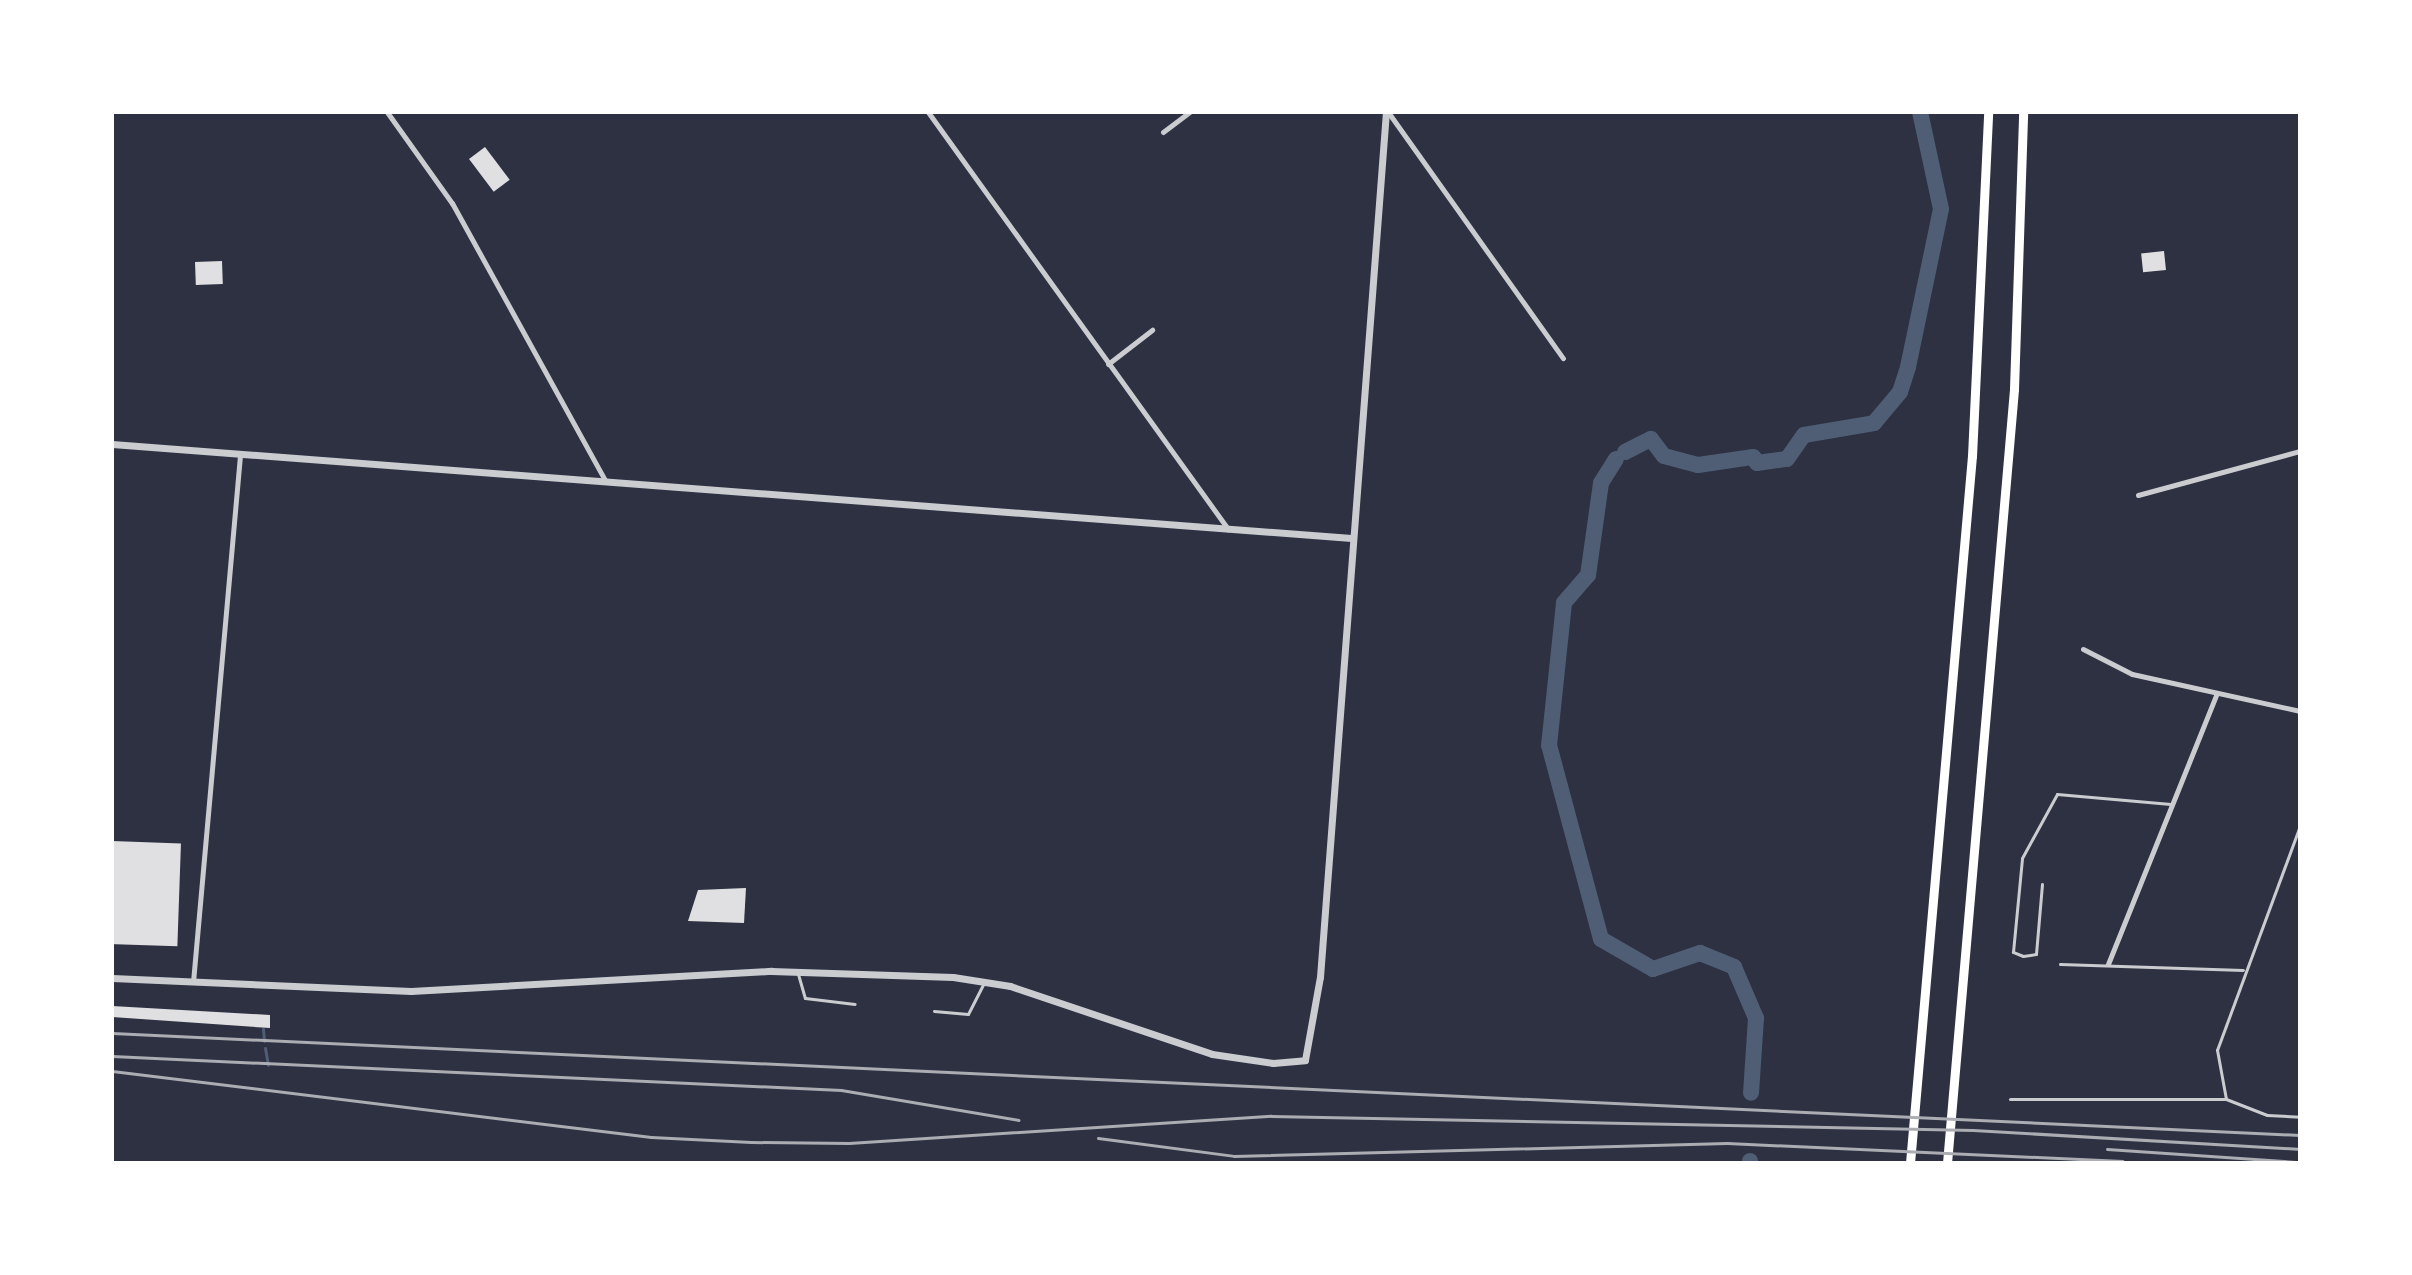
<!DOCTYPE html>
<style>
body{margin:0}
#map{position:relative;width:2412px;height:1275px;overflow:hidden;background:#2d3142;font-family:Literata,serif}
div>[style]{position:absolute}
.stream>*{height:3px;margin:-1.5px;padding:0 1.5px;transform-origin:1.5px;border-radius:1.5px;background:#4f5d75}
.river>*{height:16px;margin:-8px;padding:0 8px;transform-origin:8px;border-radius:8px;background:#4f5d75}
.building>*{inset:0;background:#e0e0e3;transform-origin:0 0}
.service>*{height:3px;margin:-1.5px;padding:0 1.5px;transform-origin:1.5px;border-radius:1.5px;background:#caccd0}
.minor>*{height:5px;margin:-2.5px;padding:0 2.5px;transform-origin:2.5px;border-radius:2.5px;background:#caccd0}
.tertiary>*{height:7px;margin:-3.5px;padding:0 3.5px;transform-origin:3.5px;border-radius:3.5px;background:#caccd0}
.trunk>*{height:9px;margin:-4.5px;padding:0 4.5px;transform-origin:4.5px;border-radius:4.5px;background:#fff}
.rail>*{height:3px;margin:-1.5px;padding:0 1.5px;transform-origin:1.5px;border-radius:1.5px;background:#abadb3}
span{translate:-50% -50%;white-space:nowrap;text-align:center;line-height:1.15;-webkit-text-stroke:8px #fff;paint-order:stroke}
.frame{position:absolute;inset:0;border:114px solid #fff;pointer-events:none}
</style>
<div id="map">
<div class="stream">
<i style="left:263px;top:1029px;width:12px;rotate:85deg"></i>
<i style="left:265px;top:1048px;width:17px;rotate:80deg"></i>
</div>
<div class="river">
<i style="left:1625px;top:452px;width:29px;rotate:-27deg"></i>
<i style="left:1651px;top:439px;width:21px;rotate:53deg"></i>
<i style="left:1664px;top:456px;width:35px;rotate:15deg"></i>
<i style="left:1698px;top:465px;width:56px;rotate:-8.3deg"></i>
<i style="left:1753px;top:457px;width:7px;rotate:56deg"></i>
<i style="left:1757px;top:463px;width:30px;rotate:-8deg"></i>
<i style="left:1787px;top:459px;width:29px;rotate:-55deg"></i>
<i style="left:1804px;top:435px;width:71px;rotate:-9.7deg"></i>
<i style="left:1874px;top:423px;width:40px;rotate:-50deg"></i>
<i style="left:1900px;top:392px;width:26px;rotate:-72deg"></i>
<i style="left:1908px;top:367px;width:161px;rotate:-78.2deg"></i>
<i style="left:1941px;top:209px;width:99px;rotate:-102.2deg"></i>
<i style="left:1616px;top:459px;width:28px;rotate:122deg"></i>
<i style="left:1601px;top:483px;width:93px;rotate:98deg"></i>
<i style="left:1588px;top:575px;width:37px;rotate:131deg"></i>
<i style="left:1564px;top:603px;width:143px;rotate:96deg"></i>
<i style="left:1549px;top:745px;width:201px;rotate:75deg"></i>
<i style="left:1601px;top:939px;width:60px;rotate:30deg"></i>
<i style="left:1653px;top:969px;width:50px;rotate:-18.8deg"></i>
<i style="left:1700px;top:953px;width:37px;rotate:22deg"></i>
<i style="left:1734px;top:967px;width:56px;rotate:66.7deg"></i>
<i style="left:1756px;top:1018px;width:75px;rotate:93.8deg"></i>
<i style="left:1750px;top:1163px;width:2px;rotate:-90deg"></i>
</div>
<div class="building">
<i style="left:485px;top:147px;width:41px;height:20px;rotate:53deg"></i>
<i style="left:2164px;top:251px;width:19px;height:23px;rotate:84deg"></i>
<i style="left:222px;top:261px;width:23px;height:27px;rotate:88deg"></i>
<i style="left:112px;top:841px;width:69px;height:103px;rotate:2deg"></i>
<i style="clip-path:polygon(746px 888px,744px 923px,688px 921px,698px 890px)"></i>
<i style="clip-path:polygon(112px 1006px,270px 1015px,270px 1028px,112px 1017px)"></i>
</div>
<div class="service">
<i style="left:2042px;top:884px;width:70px;rotate:94.9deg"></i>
<i style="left:2036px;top:954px;width:13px;rotate:171deg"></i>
<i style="left:2023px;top:956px;width:11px;rotate:-158deg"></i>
<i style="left:2013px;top:952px;width:94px;rotate:-84.5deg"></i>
<i style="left:2022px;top:858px;width:73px;rotate:-61.3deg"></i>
<i style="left:2057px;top:794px;width:114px;rotate:5deg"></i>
<i style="left:2060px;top:964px;width:183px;rotate:1.9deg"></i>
<i style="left:798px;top:974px;width:25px;rotate:74deg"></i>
<i style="left:805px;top:998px;width:50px;rotate:6.8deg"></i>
<i style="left:934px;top:1011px;width:34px;rotate:5deg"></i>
<i style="left:968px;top:1014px;width:34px;rotate:-63deg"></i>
<i style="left:2010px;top:1099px;width:216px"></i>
<i style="left:2226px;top:1099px;width:44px;rotate:21.3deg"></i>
<i style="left:2267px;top:1115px;width:33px;rotate:3deg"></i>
<i style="left:2226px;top:1099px;width:50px;rotate:-100.4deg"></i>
<i style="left:2217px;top:1050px;width:239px;rotate:-69.7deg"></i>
</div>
<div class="minor">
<i style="left:387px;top:112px;width:112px;rotate:54.5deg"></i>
<i style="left:452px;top:203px;width:316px;rotate:61.1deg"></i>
<i style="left:928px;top:112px;width:514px;rotate:54.27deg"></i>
<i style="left:1388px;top:112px;width:302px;rotate:54.6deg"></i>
<i style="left:1163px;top:132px;width:34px;rotate:-37deg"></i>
<i style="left:1108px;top:364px;width:56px;rotate:-37.7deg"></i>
<i style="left:2138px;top:495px;width:168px;rotate:-15.2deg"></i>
<i style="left:2083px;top:649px;width:55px;rotate:27deg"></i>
<i style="left:2132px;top:674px;width:172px;rotate:12.4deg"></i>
<i style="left:2108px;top:964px;width:290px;rotate:-68.1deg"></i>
<i style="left:193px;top:982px;width:529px;rotate:-84.9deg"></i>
</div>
<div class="tertiary">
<i style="left:112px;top:444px;width:1243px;rotate:4.34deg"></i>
<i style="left:112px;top:978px;width:299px;rotate:2.5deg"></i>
<i style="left:411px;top:991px;width:361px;rotate:-3.2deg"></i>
<i style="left:771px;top:971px;width:182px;rotate:1.9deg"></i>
<i style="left:953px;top:977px;width:58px;rotate:9deg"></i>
<i style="left:1010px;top:986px;width:213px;rotate:18.6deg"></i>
<i style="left:1212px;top:1054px;width:62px;rotate:8.4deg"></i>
<i style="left:1273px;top:1063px;width:32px;rotate:-5deg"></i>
<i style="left:1305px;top:1060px;width:84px;rotate:-79.8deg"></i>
<i style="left:1320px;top:977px;width:868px;rotate:-85.64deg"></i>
</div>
<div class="trunk">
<i style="left:1910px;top:1163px;width:710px;rotate:-84.99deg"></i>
<i style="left:1972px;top:456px;width:344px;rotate:-87.3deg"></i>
<i style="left:1947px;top:1163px;width:777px;rotate:-85.05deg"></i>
<i style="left:2014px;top:389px;width:277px;rotate:-88.1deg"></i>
</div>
<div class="rail">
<i style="left:112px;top:1033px;width:2190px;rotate:2.67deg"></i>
<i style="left:112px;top:1056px;width:730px;rotate:2.67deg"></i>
<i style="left:841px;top:1090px;width:180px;rotate:9.6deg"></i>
<i style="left:112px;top:1071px;width:543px;rotate:6.98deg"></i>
<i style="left:651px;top:1137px;width:100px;rotate:2.9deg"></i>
<i style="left:751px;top:1142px;width:98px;rotate:0.6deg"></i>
<i style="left:849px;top:1143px;width:423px;rotate:-3.7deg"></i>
<i style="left:1271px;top:1116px;width:702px;rotate:1.14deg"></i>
<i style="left:1973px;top:1130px;width:328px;rotate:3.3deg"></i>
<i style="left:1098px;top:1138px;width:137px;rotate:7.5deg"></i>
<i style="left:1234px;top:1156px;width:493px;rotate:-1.5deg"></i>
<i style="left:1727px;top:1143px;width:396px;rotate:2.6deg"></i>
<i style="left:2107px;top:1149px;width:193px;rotate:3.9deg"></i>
</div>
<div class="frame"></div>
</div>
